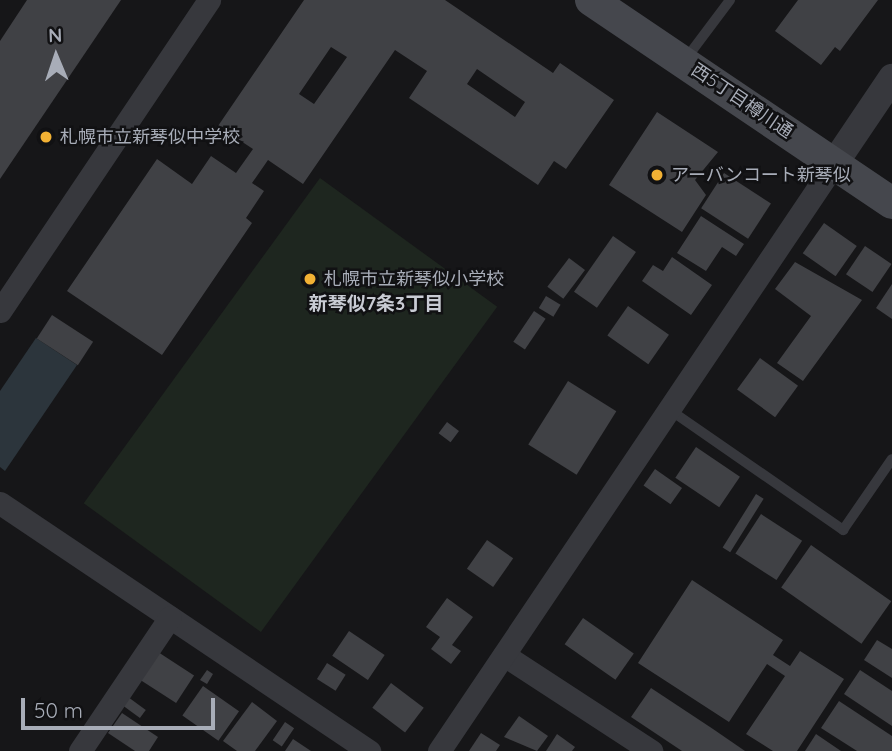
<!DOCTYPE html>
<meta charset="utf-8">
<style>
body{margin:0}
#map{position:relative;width:892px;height:751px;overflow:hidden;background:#161618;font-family:Quicksand,"Noto Sans JP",sans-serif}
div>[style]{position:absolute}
.green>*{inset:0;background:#1e261f;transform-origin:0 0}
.water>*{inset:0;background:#2c353c}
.building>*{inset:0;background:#404145;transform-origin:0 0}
.service>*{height:10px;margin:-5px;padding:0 5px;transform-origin:5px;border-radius:5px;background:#37383d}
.minor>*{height:23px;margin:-11.5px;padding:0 11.5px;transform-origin:11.5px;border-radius:11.5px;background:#37383d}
.tertiary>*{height:28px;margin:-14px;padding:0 14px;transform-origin:14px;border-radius:14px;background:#37383d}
.secondary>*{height:32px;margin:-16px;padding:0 16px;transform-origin:16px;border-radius:16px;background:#45474d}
.dots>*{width:19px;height:19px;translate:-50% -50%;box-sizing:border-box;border:4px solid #111113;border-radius:50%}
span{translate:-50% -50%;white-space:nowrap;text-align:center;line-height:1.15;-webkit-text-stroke:5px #111113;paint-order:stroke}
.street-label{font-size:18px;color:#a8adb8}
.poi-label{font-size:18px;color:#a8adb8}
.left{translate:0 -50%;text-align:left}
.neighbourhood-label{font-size:19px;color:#c9ccd4;font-weight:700}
.north{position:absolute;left:21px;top:21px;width:70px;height:70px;-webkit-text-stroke:5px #111113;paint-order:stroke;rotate:358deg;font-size:19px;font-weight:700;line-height:28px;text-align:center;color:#a8adb8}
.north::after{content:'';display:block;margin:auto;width:24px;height:32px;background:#a8adb8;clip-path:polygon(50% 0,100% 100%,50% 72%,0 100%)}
.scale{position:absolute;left:21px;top:698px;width:194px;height:32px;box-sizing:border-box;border:4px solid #a8adb8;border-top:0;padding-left:9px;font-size:21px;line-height:24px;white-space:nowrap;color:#a8adb8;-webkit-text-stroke:5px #111113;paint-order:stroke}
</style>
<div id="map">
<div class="green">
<i style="left:320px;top:178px;width:219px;height:402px;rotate:36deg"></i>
</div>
<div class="water">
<i style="clip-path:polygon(36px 338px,77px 365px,5px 471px,0 467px,0 391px)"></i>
</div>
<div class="building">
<i style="clip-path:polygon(27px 0,121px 0,0 179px,0 41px)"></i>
<i style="clip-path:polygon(evenodd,304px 0,445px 0,553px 73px,560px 63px,614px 100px,566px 169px,554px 161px,538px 185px,409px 98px,427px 71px,395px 50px,303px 184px,268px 160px,252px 183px,264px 191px,246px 218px,252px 223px,162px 355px,67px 291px,157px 159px,192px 184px,211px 156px,236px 173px,253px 149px,218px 126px,304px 0,331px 47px,347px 57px,314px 104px,299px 94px,331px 47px,304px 0,477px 69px,525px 102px,515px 117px,467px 84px,477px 69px)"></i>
<i style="clip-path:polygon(798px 0,878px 0,840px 51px,835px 47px,821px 65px,775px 31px)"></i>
<i style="clip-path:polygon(657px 112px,718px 152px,695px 180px,706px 195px,682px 232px,609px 185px)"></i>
<i style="left:724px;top:173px;width:56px;height:42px;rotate:33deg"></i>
<i style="clip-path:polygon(701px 216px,744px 244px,736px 256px,722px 247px,706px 271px,677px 253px)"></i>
<i style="left:824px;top:223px;width:40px;height:37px;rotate:35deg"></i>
<i style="left:613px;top:236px;width:28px;height:68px;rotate:35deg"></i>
<i style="left:865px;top:246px;width:32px;height:34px;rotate:34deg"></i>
<i style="clip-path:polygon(672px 257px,712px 285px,691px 315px,642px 281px,653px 265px,663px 271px)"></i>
<i style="left:569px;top:258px;width:20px;height:36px;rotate:37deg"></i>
<i style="clip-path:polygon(795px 262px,862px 300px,803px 381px,777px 363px,811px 316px,775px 289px)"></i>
<i style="clip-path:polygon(892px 284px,892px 319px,876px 308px)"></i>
<i style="left:546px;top:296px;width:17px;height:14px;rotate:31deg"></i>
<i style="left:628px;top:306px;width:50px;height:36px;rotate:35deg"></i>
<i style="left:534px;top:311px;width:14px;height:37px;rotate:34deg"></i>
<i style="left:52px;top:315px;width:49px;height:28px;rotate:33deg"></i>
<i style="left:760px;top:358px;width:47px;height:39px;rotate:36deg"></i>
<i style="left:568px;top:381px;width:57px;height:75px;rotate:32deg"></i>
<i style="left:447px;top:422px;width:15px;height:14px;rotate:37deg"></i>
<i style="left:696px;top:447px;width:53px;height:37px;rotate:34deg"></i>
<i style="left:655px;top:469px;width:33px;height:20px;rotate:35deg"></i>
<i style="left:756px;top:494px;width:9px;height:63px;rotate:32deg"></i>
<i style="left:761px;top:514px;width:49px;height:47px;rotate:33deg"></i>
<i style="left:487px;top:540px;width:32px;height:35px;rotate:35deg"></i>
<i style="left:811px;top:545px;width:98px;height:52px;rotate:35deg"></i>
<i style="clip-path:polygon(692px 580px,783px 640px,773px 655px,790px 666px,800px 651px,844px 679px,797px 751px,773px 751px,746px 734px,785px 676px,767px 664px,729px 722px,638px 663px)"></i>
<i style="clip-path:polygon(447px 598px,473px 617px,452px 645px,461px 651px,451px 664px,431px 649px,440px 637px,426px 627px)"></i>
<i style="left:583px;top:618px;width:62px;height:32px;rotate:35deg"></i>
<i style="left:349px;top:631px;width:43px;height:30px;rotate:34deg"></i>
<i style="clip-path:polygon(877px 640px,892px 649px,892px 678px,864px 660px)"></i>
<i style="left:158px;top:652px;width:43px;height:33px;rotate:33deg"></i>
<i style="left:327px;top:663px;width:22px;height:19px;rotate:32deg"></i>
<i style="clip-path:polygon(207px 670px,213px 674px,207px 684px,200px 680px)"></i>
<i style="clip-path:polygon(860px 670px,892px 691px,892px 726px,844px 694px)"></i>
<i style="left:391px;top:683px;width:41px;height:31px;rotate:37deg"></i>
<i style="left:203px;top:686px;width:44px;height:36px;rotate:35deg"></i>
<i style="clip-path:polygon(651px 688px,713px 729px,745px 751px,682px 751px,631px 717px)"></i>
<i style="left:128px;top:697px;width:22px;height:10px;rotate:36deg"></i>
<i style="clip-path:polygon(839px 701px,892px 736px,892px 751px,857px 751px,821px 728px)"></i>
<i style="clip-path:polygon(252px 702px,277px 721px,255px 751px,237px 751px,223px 741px)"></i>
<i style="clip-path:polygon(122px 713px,158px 737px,149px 751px,135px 751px,108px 733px)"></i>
<i style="clip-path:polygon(519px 716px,548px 736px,537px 751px,504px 737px)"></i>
<i style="left:285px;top:722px;width:11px;height:22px;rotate:34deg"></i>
<i style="clip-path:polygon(481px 733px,500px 745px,496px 751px,469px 751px)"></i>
<i style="clip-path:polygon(557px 734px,575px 747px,572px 751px,546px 751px)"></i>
<i style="clip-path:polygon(816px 734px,841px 751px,805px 751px)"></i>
<i style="clip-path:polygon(293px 739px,311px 751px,285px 751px)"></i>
</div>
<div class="service">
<i style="left:685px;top:60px;width:75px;rotate:-53.1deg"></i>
<i style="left:670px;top:410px;width:211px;rotate:34.7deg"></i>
<i style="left:843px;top:530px;width:86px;rotate:-55.4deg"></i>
</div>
<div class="minor">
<i style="left:0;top:311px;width:375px;rotate:-56.1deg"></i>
<i style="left:0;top:503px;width:445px;rotate:33.9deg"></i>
<i style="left:504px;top:655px;width:176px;rotate:33.1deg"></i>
<i style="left:80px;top:751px;width:161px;rotate:-56.1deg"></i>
<i style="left:439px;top:751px;width:708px;rotate:-56.06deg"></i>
</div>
<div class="tertiary">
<i style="left:834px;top:164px;width:104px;rotate:-56deg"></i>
</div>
<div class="secondary">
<i style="left:591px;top:0;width:363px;rotate:34deg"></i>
</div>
<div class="dots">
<i style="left:46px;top:137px;background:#f2b134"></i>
<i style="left:657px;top:175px;background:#f2b134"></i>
<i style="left:310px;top:279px;background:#f2b134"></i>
</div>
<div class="street-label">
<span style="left:742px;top:101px;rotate:34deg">西5丁目樽川通</span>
</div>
<div class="poi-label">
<span class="left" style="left:60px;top:137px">札幌市立新琴似中学校</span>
<span class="left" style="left:671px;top:175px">アーバンコート新琴似</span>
<span class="left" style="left:324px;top:279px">札幌市立新琴似小学校</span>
</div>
<div class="neighbourhood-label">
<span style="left:376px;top:304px">新琴似7条3丁目</span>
</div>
<div class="north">N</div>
<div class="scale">50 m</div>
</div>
